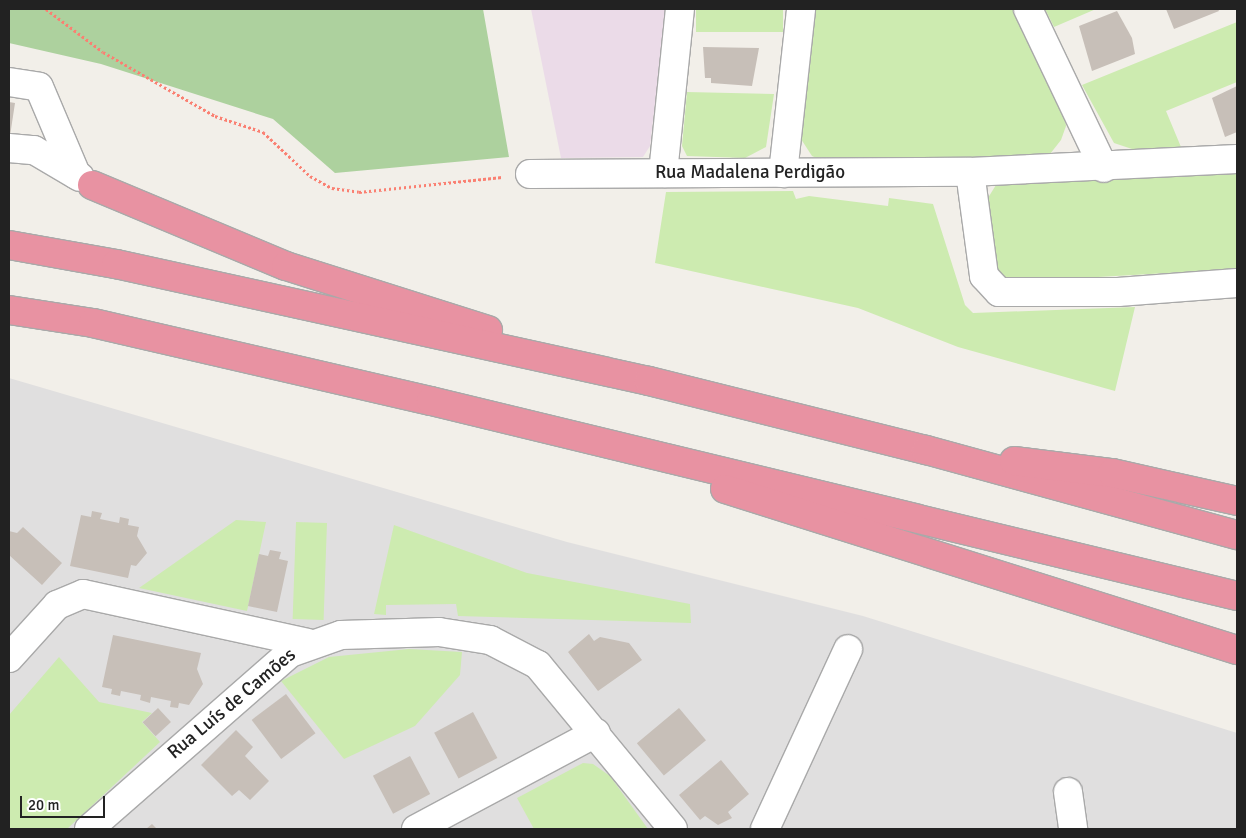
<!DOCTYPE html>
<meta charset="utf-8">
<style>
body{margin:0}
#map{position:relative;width:1246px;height:838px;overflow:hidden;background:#f2efe9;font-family:Signika,sans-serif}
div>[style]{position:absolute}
.residential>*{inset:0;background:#e0dfdf}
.industrial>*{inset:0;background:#ebdbe8}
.grass>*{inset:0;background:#cdebb0;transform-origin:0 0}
.forest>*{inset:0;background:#add19e}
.building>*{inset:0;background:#c7bfb8;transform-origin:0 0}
.path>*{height:3px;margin-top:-1.5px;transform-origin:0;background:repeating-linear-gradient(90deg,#fa8072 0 2.5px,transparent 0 5px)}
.roads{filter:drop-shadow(1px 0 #a9a9a9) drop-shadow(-1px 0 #a9a9a9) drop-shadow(0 1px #a9a9a9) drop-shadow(0 -1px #a9a9a9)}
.minor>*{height:28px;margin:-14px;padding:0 14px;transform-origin:14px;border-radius:14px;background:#fff}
.highway>*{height:28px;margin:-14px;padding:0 14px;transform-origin:14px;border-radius:14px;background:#e892a2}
span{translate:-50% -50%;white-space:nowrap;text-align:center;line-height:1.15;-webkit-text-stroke:4.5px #fff;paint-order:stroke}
.street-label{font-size:19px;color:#222}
.frame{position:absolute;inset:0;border:10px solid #222;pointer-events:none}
.scale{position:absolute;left:20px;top:796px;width:85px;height:22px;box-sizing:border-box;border:2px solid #222;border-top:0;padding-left:6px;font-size:15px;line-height:18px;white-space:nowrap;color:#222;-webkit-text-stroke:4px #fff;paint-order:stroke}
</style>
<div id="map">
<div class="residential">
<i style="clip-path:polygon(9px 378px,567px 542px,863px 616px,1237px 733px,1237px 829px,9px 829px)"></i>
</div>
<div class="industrial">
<i style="clip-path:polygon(531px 9px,666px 9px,650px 146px,643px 157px,561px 158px)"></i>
</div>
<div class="grass">
<i style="left:696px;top:9px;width:87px;height:23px"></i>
<i style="clip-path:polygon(814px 9px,1017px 9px,1064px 111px,1066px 126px,1061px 140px,1050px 154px,1036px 159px,823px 161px,812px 156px,799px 136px)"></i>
<i style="clip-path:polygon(1045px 9px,1096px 9px,1054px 27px)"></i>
<i style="clip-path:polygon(1237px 22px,1237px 82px,1166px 111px,1181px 147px,1135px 150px,1114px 143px,1082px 85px)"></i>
<i style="clip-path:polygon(687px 92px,774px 94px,766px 147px,745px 158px,687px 156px,682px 146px)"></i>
<i style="clip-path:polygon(1237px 171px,1237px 269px,1012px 282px,996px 273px,986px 201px,996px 185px)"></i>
<i style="clip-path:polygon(793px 191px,796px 199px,809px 196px,888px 206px,889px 198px,933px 204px,965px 305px,973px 313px,1135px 307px,1115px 391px,958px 347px,858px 308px,655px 263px,666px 192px)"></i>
<i style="clip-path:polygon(236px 520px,266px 522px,247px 611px,139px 588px)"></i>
<i style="left:296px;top:522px;width:31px;height:97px;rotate:2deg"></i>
<i style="clip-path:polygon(394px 525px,527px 573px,690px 604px,691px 623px,458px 616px,456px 604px,386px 605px,386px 615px,374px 614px)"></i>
<i style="clip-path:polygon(409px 649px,462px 652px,460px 675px,415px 726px,344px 759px,281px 681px,329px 657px)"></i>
<i style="clip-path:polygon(59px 657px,99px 702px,152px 713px,142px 722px,160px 742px,67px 829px,9px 829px,9px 715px)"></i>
<i style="clip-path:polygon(583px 763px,593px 764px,610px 776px,648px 829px,534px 829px,517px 798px)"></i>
</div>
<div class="forest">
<i style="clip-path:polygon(9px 9px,483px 9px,509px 157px,335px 173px,273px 119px,101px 64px,9px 43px)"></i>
</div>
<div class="building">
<i style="clip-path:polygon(1166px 9px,1218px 9px,1219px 11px,1174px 29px)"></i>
<i style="clip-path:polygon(1117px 11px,1132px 38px,1135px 54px,1092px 71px,1079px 26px)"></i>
<i style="clip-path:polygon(703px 47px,759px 48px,752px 86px,711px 83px,711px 78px,705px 78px)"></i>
<i style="clip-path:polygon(1237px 86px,1237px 132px,1225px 137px,1212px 98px)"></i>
<i style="clip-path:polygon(9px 102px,15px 103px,10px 136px,9px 136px)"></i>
<i style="clip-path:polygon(92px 511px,102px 513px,100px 519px,119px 523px,120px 517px,129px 519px,128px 525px,139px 527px,137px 536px,147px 553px,136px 566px,131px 565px,128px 578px,70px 566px,81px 515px,91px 517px)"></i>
<i style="clip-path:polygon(23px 527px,62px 563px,42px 585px,9px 555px,9px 531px,17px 533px)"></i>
<i style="clip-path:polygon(270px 550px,281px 552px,279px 559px,288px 561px,277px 612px,248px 606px,259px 554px,268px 556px)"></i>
<i style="clip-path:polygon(589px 634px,594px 641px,600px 637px,629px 643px,642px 660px,598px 691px,568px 652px)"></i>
<i style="clip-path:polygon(113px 635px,201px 653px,197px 669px,203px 684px,189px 705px,179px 703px,178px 708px,170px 707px,171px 701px,151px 697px,150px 703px,140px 700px,141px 695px,121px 691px,120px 696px,111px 694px,112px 689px,102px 687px)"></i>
<i style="left:286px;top:694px;width:49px;height:43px;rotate:53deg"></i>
<i style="left:158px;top:708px;width:19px;height:21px;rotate:47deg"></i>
<i style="left:679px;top:708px;width:42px;height:55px;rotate:50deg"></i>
<i style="left:473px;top:712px;width:52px;height:44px;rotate:62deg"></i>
<i style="clip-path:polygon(236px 730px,253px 747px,245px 756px,269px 781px,250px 800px,239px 790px,232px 796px,201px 765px)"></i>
<i style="left:410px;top:756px;width:43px;height:42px;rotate:62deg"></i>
<i style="clip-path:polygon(721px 760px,749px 794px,728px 812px,732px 818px,718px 825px,705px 816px,700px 820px,679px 795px)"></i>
<i style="clip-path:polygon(152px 824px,157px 829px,146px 829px)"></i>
</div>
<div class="path">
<i style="left:46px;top:9px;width:71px;rotate:37deg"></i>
<i style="left:103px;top:52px;width:70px;rotate:29.8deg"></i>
<i style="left:164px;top:87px;width:59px;rotate:29.6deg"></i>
<i style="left:215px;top:116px;width:51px;rotate:18.4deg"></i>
<i style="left:263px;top:132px;width:64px;rotate:43.1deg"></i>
<i style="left:310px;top:176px;width:25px;rotate:29deg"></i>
<i style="left:332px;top:188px;width:27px;rotate:8deg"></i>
<i style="left:359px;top:192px;width:144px;rotate:-6deg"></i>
</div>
<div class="roads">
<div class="minor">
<i style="left:1028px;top:9px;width:176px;rotate:64.5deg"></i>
<i style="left:9px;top:82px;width:30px;rotate:9deg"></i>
<i style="left:39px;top:87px;width:95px;rotate:67deg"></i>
<i style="left:9px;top:148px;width:25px;rotate:5deg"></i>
<i style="left:34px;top:150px;width:53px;rotate:30.4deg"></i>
<i style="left:970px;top:172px;width:105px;rotate:82.3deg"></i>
<i style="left:984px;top:276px;width:22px;rotate:47deg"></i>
<i style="left:999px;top:292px;width:119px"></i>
<i style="left:1118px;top:292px;width:119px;rotate:-4.3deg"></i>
<i style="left:663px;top:173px;width:165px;rotate:-84.1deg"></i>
<i style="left:783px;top:173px;width:165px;rotate:-83.7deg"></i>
<i style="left:530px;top:174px;width:440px;rotate:-0.3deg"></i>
<i style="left:970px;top:172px;width:267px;rotate:-2.8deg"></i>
<i style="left:9px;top:658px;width:72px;rotate:-47.8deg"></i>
<i style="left:57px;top:605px;width:28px;rotate:-23deg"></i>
<i style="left:83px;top:594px;width:229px;rotate:12.3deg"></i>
<i style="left:1068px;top:792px;width:37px;rotate:82deg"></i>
<i style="left:89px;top:829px;width:267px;rotate:-41.2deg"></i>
<i style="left:290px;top:653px;width:54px;rotate:-19.4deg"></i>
<i style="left:341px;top:635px;width:98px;rotate:-1.8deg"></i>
<i style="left:439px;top:632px;width:52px;rotate:8.9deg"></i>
<i style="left:490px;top:640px;width:54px;rotate:27.5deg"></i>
<i style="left:538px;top:665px;width:212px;rotate:50.5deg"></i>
<i style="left:416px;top:829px;width:204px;rotate:-28.1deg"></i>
<i style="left:765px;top:829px;width:198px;rotate:-65.2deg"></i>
</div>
<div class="highway">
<i style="left:92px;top:185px;width:210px;rotate:22.7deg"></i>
<i style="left:286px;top:266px;width:212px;rotate:17.6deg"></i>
<i style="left:9px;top:245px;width:109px;rotate:10.1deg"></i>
<i style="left:116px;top:264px;width:546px;rotate:12.38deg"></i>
<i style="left:649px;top:381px;width:285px;rotate:14deg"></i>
<i style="left:926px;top:450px;width:322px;rotate:15.3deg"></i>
<i style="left:9px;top:310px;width:85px;rotate:8.8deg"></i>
<i style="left:93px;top:323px;width:347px;rotate:13deg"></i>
<i style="left:431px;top:401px;width:829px;rotate:13.6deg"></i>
<i style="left:1014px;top:461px;width:99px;rotate:7deg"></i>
<i style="left:1112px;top:473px;width:128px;rotate:12.6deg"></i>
<i style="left:725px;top:489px;width:537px;rotate:17.46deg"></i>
</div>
</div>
<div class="street-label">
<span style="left:750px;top:173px">Rua Madalena Perdigão</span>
<span style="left:232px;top:704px;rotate:-40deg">Rua Luís de Camões</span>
</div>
<div class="frame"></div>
<div class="scale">20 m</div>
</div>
